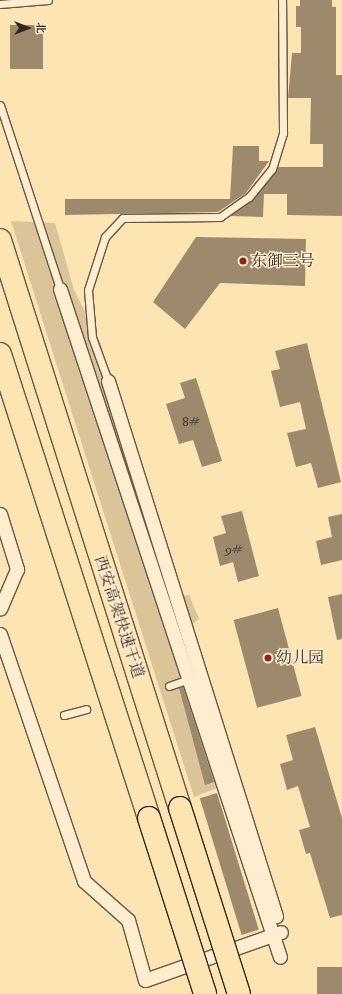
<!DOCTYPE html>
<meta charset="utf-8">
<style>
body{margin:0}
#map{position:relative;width:342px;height:994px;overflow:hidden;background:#fde4b3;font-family:"IM FELL DW Pica","Noto Serif SC",serif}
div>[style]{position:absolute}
.green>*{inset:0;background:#dbc49a}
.building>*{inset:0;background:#9d8a6d;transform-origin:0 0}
.roads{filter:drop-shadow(1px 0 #665746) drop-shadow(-1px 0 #665746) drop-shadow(0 1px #665746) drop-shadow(0 -1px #665746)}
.lane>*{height:7px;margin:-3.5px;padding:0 3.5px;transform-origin:3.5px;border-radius:3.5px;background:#feedce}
.street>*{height:13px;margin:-6.5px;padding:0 6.5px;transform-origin:6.5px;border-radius:6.5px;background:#feedce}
.highway>*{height:22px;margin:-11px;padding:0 11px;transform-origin:11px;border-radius:11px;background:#fde4b3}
.bridges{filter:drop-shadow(1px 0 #342821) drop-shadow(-1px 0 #342821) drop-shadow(0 1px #342821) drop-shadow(0 -1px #342821)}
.highway-bridge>*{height:22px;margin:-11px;padding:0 11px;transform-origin:11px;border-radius:11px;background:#fde4b3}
.dots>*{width:11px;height:11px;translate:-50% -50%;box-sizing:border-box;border:2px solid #feedce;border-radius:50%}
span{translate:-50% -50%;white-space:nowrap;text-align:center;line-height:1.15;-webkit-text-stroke:3px #feedce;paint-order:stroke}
.number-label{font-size:14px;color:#4e4034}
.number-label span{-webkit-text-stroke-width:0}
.poi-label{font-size:16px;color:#342821}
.left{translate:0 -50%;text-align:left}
.street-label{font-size:16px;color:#342821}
.north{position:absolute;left:8px;top:8px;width:40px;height:40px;-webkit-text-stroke:3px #feedce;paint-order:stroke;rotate:90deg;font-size:11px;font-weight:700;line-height:16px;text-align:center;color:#342821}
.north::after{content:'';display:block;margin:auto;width:14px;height:18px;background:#342821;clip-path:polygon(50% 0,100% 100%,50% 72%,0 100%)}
</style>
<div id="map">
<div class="green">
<i style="clip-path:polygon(11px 221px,55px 223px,74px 290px,100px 342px,175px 597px,189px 595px,199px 619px,172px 639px,225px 785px,194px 797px)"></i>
</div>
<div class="building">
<i style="clip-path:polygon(300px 0,332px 0,332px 7px,336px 7px,336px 75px,342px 75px,342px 216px,287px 215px,287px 194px,264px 194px,263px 217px,230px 216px,253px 200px,278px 167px,323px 167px,323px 144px,310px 144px,311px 98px,288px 98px,292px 53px,301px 53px,301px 27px,296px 27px,296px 6px,300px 6px)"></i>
<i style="left:10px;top:25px;width:33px;height:44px"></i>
<i style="clip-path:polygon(233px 146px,259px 146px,259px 161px,269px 161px,246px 193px,218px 212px,65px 215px,65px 199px,230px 199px)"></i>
<i style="clip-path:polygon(196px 237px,306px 239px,305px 286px,220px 283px,185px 329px,153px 302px)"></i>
<i style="clip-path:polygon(307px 343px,341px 482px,318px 488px,311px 463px,296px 467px,287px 433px,306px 429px,300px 402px,280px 407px,271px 371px,280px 369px,275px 351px)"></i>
<i style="clip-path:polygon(196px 378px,222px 461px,202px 467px,193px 440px,179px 444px,166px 404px,185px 398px,180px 383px)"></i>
<i style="clip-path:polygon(242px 511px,259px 576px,238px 582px,233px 562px,220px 566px,213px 537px,226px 533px,221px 516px)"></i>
<i style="clip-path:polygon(342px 514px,342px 560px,321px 565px,316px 541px,332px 537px,328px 517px)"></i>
<i style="clip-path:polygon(342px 594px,342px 639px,337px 640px,328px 597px)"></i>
<i style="left:278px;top:608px;width:91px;height:46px;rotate:75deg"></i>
<i style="clip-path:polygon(183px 687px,214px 782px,205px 785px,179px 688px)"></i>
<i style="clip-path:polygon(315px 727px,342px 818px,342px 915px,330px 918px,310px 853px,306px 854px,299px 830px,310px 827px,298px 786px,287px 790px,280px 764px,293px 760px,286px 735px)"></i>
<i style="left:217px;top:793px;width:143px;height:18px;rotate:73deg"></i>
<i style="left:342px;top:967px;width:27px;height:25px;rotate:90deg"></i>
</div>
<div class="roads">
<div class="lane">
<i style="left:0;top:4px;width:48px;rotate:-4.8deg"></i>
<i style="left:0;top:105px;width:194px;rotate:71.9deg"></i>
<i style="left:108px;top:381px;width:47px;rotate:-110deg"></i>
<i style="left:92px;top:337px;width:47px;rotate:-94.9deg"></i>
<i style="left:88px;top:290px;width:56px;rotate:-72.2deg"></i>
<i style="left:105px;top:237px;width:26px;rotate:-47deg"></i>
<i style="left:123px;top:218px;width:97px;rotate:-0.6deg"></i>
<i style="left:220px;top:217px;width:35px;rotate:-35deg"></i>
<i style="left:249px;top:197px;width:36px;rotate:-51deg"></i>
<i style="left:272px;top:169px;width:38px;rotate:-73deg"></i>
<i style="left:283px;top:133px;width:133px;rotate:-90.4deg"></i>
<i style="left:169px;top:686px;width:21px;rotate:-19deg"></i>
<i style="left:64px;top:715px;width:23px;rotate:-15deg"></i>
</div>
<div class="street">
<i style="left:60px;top:289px;width:703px;rotate:71.77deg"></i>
<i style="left:108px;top:381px;width:561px;rotate:72.57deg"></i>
<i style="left:0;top:514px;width:58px;rotate:72.8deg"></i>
<i style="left:17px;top:569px;width:43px;rotate:113deg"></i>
<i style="left:0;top:634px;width:261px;rotate:71.2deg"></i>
<i style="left:84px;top:881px;width:59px;rotate:41.6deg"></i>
<i style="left:128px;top:920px;width:62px;rotate:74.2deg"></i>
<i style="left:145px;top:980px;width:144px;rotate:-19.4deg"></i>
</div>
<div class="highway">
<i style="left:0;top:240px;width:596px;rotate:72.42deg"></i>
<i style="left:0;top:354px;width:487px;rotate:72.2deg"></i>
</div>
</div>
<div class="bridges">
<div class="highway-bridge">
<i style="left:180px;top:808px;width:195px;rotate:72.4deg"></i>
<i style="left:149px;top:818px;width:185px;rotate:72.3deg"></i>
</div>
</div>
<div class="dots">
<i style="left:243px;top:261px;background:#8f2418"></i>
<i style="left:268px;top:658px;background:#8f2418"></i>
</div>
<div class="number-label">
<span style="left:191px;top:422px">8#</span>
<span style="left:234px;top:550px">9#</span>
</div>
<div class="poi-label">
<span class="left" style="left:251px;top:261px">东御三号</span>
<span class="left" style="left:276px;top:658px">幼儿园</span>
</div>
<div class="street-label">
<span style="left:119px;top:617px;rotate:72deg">西安高架快速干道</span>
</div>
<div class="north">北</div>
</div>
